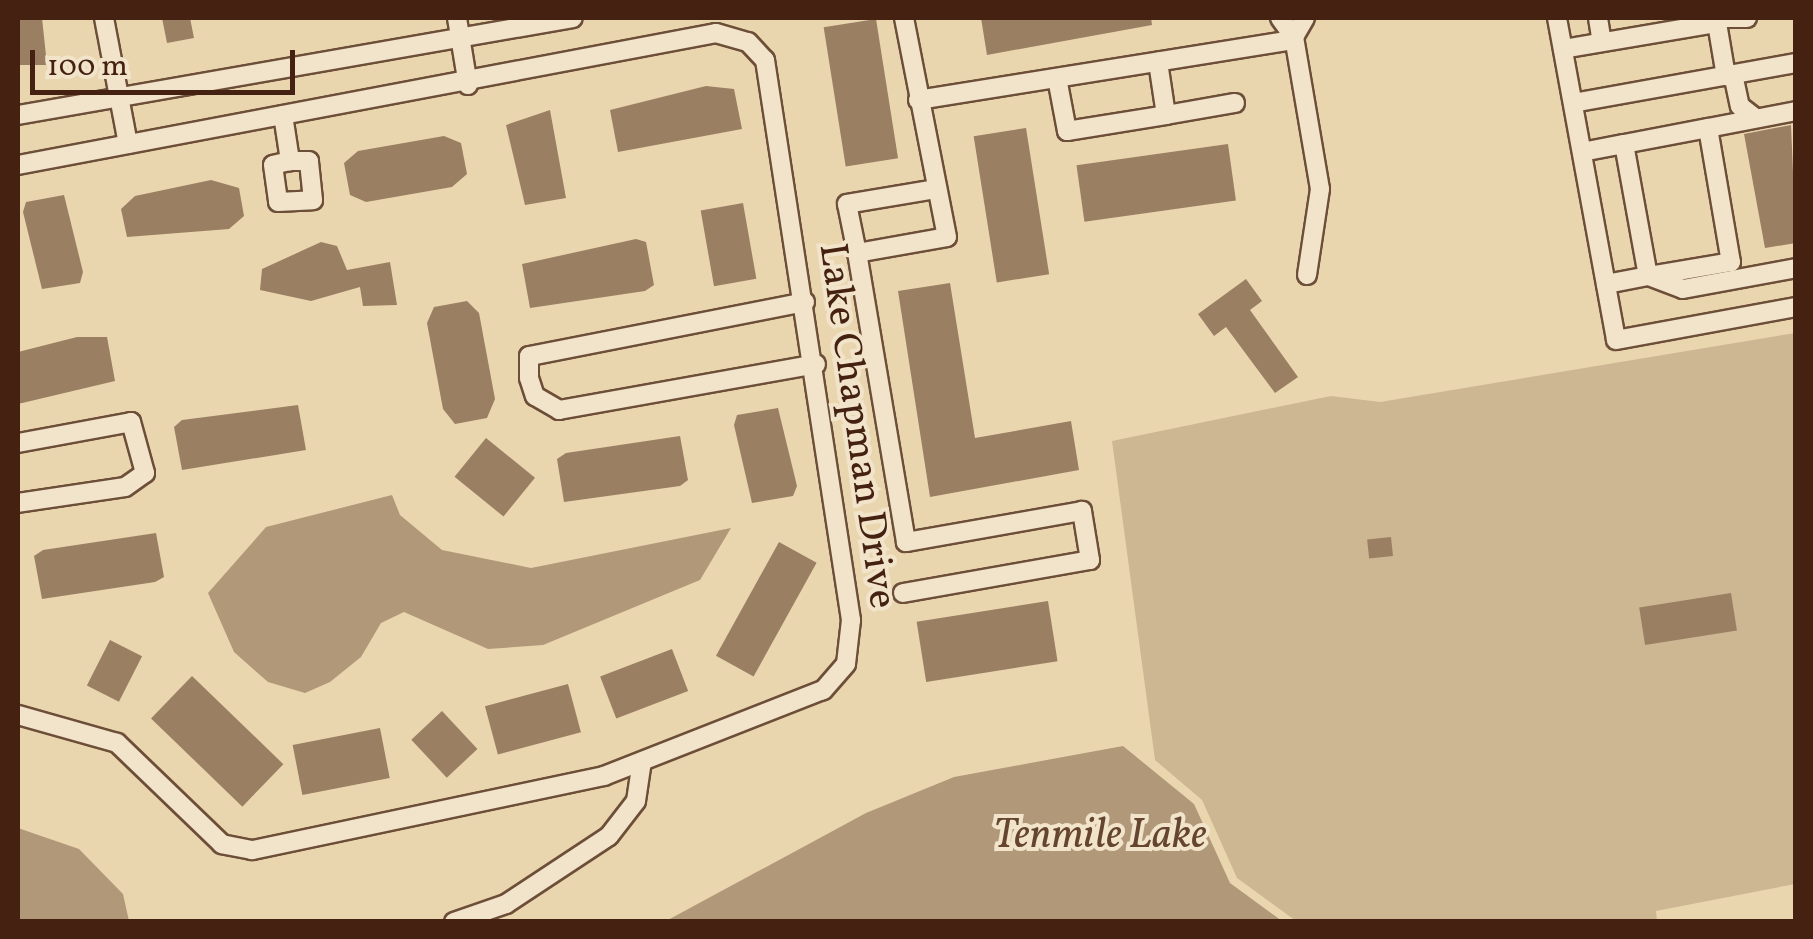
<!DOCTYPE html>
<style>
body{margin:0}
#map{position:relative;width:1813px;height:939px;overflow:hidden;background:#e9d6ae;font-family:Vollkorn,serif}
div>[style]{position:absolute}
.green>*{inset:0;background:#cdb793}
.water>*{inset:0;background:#b19879}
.building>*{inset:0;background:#9a7f63;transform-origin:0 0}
.roads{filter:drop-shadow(2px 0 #6d4e38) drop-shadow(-2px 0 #6d4e38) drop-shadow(0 2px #6d4e38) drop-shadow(0 -2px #6d4e38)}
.minor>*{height:18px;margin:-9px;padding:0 9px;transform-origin:9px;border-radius:9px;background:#f1e4ca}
span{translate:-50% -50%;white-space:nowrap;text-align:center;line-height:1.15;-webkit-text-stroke:8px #f1e4ca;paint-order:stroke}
.street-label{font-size:40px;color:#442111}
.water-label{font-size:42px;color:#654530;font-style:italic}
.frame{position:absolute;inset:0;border:20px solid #442111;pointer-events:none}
.scale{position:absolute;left:30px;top:50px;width:265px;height:45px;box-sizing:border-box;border:5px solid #442111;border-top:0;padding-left:12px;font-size:30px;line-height:35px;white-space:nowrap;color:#442111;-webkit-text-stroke:8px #f1e4ca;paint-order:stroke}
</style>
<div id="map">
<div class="green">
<i style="clip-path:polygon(1795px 333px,1795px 884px,1656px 911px,1657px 921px,1296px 921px,1237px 878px,1202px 800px,1155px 760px,1112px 441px,1331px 396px,1380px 402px)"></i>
</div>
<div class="water">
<i style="clip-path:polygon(392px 495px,400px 515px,442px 550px,531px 568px,731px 528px,700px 580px,543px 645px,488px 649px,404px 612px,381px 623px,361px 657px,330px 682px,305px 693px,268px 682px,234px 652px,208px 593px,266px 527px)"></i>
<i style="clip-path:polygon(1123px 746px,1194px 804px,1230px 883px,1282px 921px,666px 921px,866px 813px,954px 777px)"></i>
<i style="clip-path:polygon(18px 828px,79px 849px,123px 894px,129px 921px,18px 921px)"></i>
</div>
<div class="building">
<i style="clip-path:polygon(18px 18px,42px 18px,47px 65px,18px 65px)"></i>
<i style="clip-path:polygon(162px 18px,190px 18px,194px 38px,167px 43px)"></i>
<i style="clip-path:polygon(981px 18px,1151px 18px,1152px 25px,987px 55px)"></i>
<i style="left:876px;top:19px;width:141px;height:53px;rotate:81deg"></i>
<i style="clip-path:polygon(706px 86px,734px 89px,742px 129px,618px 152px,610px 110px)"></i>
<i style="clip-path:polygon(550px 110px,566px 198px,525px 205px,506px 125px)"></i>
<i style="clip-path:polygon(1791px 125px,1796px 243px,1765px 248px,1744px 134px)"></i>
<i style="left:1026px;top:128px;width:148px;height:53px;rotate:81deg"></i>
<i style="clip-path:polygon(444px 136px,461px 143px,467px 174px,452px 187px,366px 202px,350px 195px,344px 163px,358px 151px)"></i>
<i style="left:1228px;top:144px;width:57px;height:153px;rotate:82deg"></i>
<i style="clip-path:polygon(211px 180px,239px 188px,244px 216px,229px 229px,127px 237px,121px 209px,135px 196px)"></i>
<i style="clip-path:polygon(64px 195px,83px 272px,80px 283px,42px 289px,23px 212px,26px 202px)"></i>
<i style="left:743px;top:203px;width:77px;height:43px;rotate:80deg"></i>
<i style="clip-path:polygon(636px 239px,646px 242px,654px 285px,645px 291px,530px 308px,522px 264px)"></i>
<i style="clip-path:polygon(321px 242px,337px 246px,347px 270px,390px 262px,397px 305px,363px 306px,360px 287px,311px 301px,260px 290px,262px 269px)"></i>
<i style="clip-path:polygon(1246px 279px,1262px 301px,1250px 310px,1298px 377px,1275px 393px,1226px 327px,1214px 336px,1198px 314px)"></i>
<i style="clip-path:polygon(950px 283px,975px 438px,1071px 421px,1079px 470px,930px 497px,898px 291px)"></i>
<i style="clip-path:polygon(467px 301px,479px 313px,495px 399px,487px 418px,455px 424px,443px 409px,427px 323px,434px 307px)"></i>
<i style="clip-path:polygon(77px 337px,107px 337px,115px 381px,18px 404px,18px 352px)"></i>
<i style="clip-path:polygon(298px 405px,306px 450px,182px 470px,174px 427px,182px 420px)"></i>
<i style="clip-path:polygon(778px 408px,797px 486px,793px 496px,752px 503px,734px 425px,737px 415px)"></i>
<i style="clip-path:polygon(680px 436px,688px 480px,680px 486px,564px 502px,557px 459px,566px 453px)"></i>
<i style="left:486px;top:438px;width:63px;height:50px;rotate:39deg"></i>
<i style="clip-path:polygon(156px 533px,164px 577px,155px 582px,42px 599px,34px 556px,43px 550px)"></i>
<i style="left:1391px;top:537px;width:19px;height:24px;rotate:84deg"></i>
<i style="left:779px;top:542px;width:43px;height:130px;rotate:29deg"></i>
<i style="left:1731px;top:593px;width:38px;height:93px;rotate:81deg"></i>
<i style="left:1048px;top:601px;width:61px;height:133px;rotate:81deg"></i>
<i style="left:110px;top:640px;width:36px;height:51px;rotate:27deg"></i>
<i style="left:672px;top:649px;width:45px;height:77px;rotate:69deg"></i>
<i style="left:192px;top:676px;width:127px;height:59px;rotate:44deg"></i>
<i style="left:568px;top:684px;width:50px;height:86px;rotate:75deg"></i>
<i style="left:442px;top:711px;width:52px;height:42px;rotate:47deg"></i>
<i style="left:380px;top:728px;width:51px;height:89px;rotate:79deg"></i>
</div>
<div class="roads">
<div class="minor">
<i style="left:104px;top:18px;width:128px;rotate:79.2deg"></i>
<i style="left:457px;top:18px;width:68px;rotate:80.7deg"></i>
<i style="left:1280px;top:18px;width:24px;rotate:54deg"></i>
<i style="left:1294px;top:37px;width:154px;rotate:80.3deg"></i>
<i style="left:1320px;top:189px;width:87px;rotate:98.6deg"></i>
<i style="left:1557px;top:18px;width:327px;rotate:79.6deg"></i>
<i style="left:1616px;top:340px;width:183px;rotate:-10.4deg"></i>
<i style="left:1598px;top:18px;width:24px;rotate:81deg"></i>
<i style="left:1716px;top:18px;width:31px"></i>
<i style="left:1294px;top:37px;width:22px;rotate:-60deg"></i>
<i style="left:1563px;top:49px;width:156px;rotate:-9.6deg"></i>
<i style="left:1717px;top:23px;width:54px;rotate:80.4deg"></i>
<i style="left:1733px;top:74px;width:33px;rotate:78deg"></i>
<i style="left:1740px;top:106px;width:16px;rotate:38deg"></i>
<i style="left:1057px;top:78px;width:54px;rotate:79.3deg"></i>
<i style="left:1067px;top:131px;width:100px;rotate:-9.2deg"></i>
<i style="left:1166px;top:115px;width:54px;rotate:-98.6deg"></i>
<i style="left:918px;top:100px;width:381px;rotate:-9.1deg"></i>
<i style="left:1573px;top:103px;width:227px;rotate:-10.2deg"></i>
<i style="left:18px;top:115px;width:563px;rotate:-9.91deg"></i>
<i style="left:283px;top:115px;width:47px;rotate:81.3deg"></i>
<i style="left:290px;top:161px;width:17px;rotate:167deg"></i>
<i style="left:273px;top:165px;width:37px;rotate:82deg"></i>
<i style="left:278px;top:202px;width:35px;rotate:-3deg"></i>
<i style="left:313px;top:200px;width:39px;rotate:-96deg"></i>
<i style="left:309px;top:161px;width:19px;rotate:180deg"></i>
<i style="left:1166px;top:115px;width:70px;rotate:-9.9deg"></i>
<i style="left:1708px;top:128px;width:90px;rotate:-10.9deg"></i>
<i style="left:1624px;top:144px;width:86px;rotate:-10.8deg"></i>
<i style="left:1708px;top:128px;width:136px;rotate:80.3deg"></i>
<i style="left:1731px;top:262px;width:84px;rotate:170.4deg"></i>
<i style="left:1582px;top:152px;width:43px;rotate:-10.8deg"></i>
<i style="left:1624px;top:144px;width:134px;rotate:79.7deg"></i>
<i style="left:1648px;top:276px;width:43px;rotate:169.2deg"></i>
<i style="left:18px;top:165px;width:710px;rotate:-10.71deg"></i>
<i style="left:716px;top:33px;width:33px;rotate:16deg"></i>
<i style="left:748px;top:42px;width:25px;rotate:47deg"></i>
<i style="left:765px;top:60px;width:567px;rotate:81.27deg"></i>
<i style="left:851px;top:620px;width:44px;rotate:96.5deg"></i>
<i style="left:846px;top:664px;width:35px;rotate:131deg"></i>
<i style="left:823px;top:690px;width:235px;rotate:158.6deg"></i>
<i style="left:604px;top:776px;width:360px;rotate:168.1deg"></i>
<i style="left:252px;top:850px;width:31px;rotate:-169deg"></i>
<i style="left:222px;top:844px;width:146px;rotate:-136.1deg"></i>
<i style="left:117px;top:743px;width:103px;rotate:-164.2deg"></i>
<i style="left:857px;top:253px;width:50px;rotate:-101.5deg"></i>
<i style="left:847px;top:204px;width:91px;rotate:-9.5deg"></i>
<i style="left:1649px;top:276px;width:36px;rotate:21deg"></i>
<i style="left:1683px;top:289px;width:115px;rotate:-10.5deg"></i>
<i style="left:805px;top:302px;width:281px;rotate:168.9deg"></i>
<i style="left:529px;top:356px;width:22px;rotate:90deg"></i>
<i style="left:529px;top:378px;width:19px;rotate:72deg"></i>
<i style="left:535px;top:396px;width:28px;rotate:30deg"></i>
<i style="left:559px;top:410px;width:261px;rotate:-10.1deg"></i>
<i style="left:18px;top:443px;width:115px;rotate:-10.5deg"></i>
<i style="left:131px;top:422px;width:53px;rotate:74.6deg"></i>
<i style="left:145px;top:473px;width:24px;rotate:145deg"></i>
<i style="left:125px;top:487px;width:108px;rotate:171.5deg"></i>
<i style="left:903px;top:593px;width:190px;rotate:-10deg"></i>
<i style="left:1090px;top:560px;width:50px;rotate:-99.3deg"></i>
<i style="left:1082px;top:511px;width:179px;rotate:170deg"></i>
<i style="left:906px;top:542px;width:293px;rotate:-99.6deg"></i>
<i style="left:857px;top:253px;width:91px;rotate:-10.1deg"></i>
<i style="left:947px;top:237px;width:223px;rotate:-101.1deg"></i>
<i style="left:454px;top:922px;width:55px;rotate:-19.1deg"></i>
<i style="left:506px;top:904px;width:123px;rotate:-33.4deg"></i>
<i style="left:609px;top:836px;width:44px;rotate:-52.4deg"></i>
<i style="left:636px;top:801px;width:40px;rotate:-81.5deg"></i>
</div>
</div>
<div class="street-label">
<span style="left:856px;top:426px;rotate:82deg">Lake Chapman Drive</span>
</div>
<div class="water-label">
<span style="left:1100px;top:837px">Tenmile Lake</span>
</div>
<div class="frame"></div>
<div class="scale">100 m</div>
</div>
